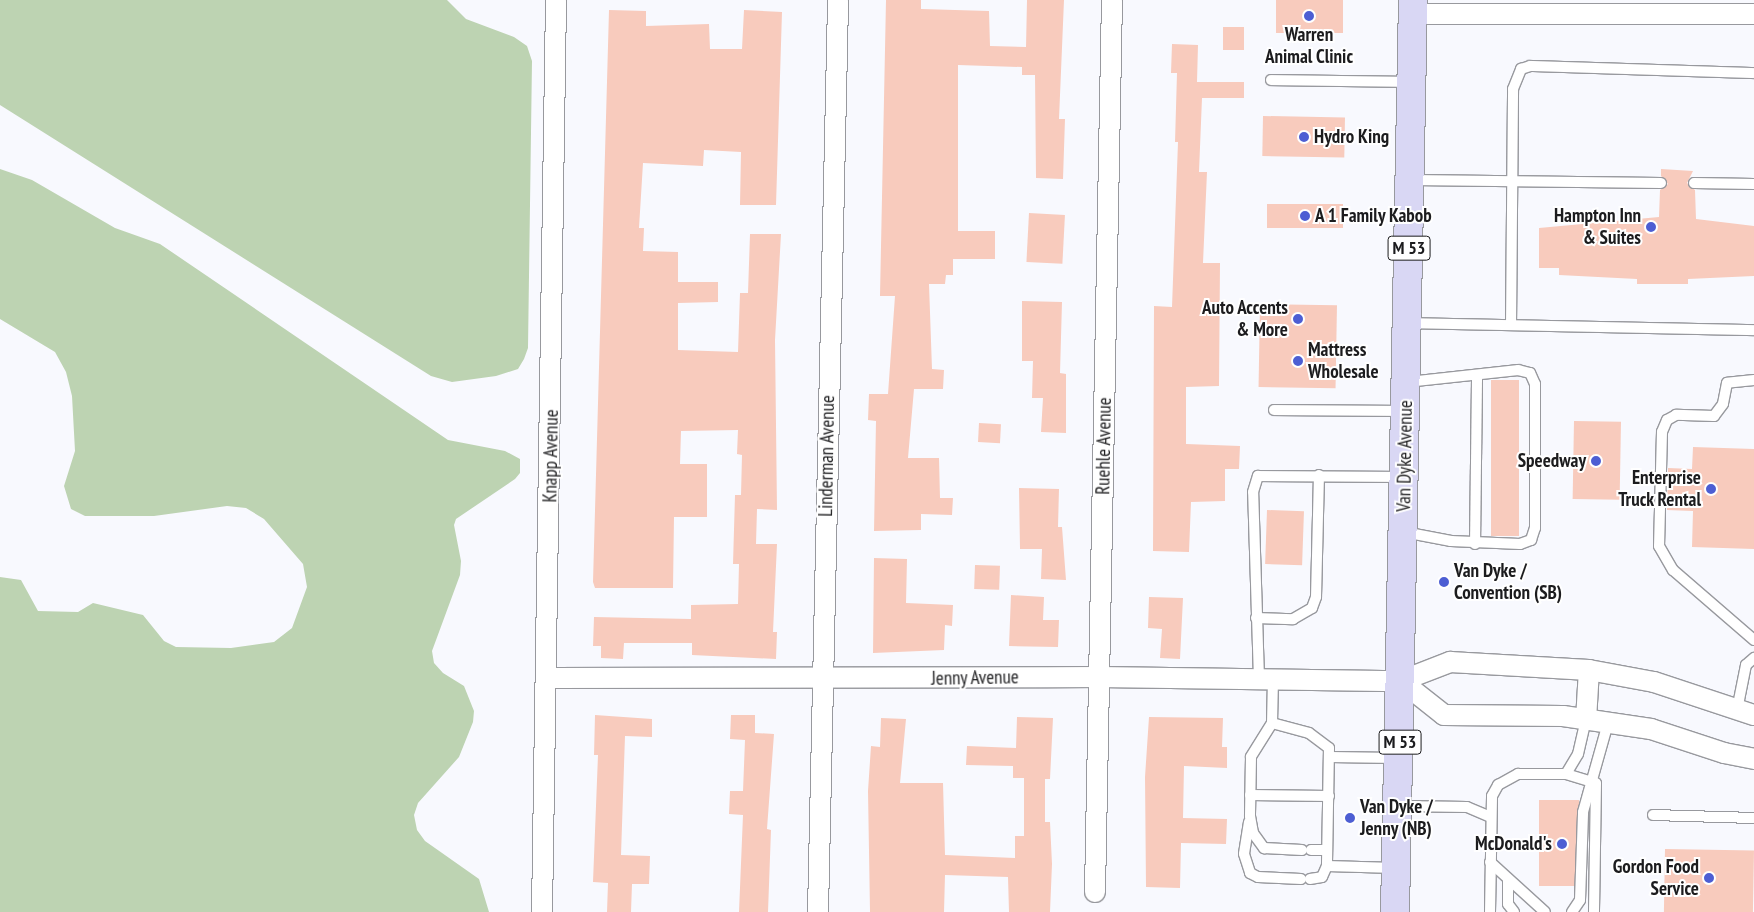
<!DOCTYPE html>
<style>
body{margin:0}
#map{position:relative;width:1754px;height:912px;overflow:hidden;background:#f8f9fe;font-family:"PT Sans Narrow",sans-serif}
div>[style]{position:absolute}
.green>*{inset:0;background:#bdd3b2}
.building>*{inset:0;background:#f8cbbd;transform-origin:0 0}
.roads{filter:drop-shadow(1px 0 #98999e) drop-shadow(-1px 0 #98999e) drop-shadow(0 1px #98999e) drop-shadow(0 -1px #98999e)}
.lane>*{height:10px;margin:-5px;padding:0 5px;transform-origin:5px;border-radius:5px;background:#fff}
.street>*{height:20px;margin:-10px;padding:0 10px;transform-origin:10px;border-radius:10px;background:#fff}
.primary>*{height:28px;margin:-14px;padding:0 14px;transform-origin:14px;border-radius:14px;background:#d9d7f4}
.dots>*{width:14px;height:14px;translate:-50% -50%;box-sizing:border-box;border:2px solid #fff;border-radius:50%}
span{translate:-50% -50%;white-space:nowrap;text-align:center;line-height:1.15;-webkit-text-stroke:4px #fff;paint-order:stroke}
.shield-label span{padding:1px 4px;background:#fff;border:1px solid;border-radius:4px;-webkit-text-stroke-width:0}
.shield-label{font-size:18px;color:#1c1c1e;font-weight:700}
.poi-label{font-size:19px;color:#1c1c1e;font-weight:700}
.left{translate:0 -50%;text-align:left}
.right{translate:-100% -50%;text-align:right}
.street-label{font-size:19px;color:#1c1c1e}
</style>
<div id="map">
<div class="green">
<i style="clip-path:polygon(0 0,447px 0,466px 19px,514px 37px,527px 46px,532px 61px,528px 348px,524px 359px,518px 369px,496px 376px,452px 382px,431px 376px,0 105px)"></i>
<i style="clip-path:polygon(0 169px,32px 180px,115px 228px,160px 244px,448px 440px,505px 451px,520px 459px,520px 473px,515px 479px,456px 519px,454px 525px,461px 561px,460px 575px,432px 651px,434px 663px,443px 673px,464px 686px,474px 711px,473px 722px,459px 757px,418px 803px,414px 815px,417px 830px,425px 841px,479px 879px,489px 912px,0 912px,0 577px,21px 580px,38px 611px,78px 612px,93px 603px,143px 615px,164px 641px,176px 647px,231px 648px,274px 642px,292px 628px,307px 587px,303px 564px,264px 519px,246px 508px,227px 506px,154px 516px,85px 516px,71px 509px,64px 486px,75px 451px,72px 396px,66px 372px,55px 352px,0 319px)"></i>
</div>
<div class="building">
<i style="clip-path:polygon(886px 0,921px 0,921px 9px,989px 11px,990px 46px,1026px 47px,1027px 0,1064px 0,1059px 119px,1065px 119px,1063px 179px,1036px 178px,1035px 75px,1022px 75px,1022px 67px,958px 65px,958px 231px,995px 231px,995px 259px,953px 259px,953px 275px,946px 275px,945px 284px,929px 284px,932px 369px,944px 370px,943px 389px,914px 389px,908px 458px,939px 458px,940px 498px,953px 498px,952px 515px,921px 514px,921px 530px,874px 531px,876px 421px,868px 420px,869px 394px,888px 394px,895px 296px,880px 296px)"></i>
<i style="left:1276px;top:0;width:67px;height:33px"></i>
<i style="clip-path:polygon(609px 10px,646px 11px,646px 26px,709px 24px,710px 49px,742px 49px,744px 10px,782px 12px,776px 205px,740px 205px,741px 152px,704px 150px,703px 166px,643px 163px,639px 228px,644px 228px,643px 251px,678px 252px,678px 282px,718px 282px,718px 302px,678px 303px,678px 350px,738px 352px,740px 293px,748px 293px,750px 234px,781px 234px,775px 340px,777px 510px,757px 509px,756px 544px,777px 544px,773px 632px,777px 632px,776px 659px,692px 655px,692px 643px,624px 643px,623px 659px,601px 658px,601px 646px,593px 646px,594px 617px,691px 619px,691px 605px,738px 604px,739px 564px,733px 564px,735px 495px,741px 495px,742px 455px,737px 454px,738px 430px,681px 431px,680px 464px,707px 464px,707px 517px,674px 517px,673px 588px,595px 588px,593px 582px)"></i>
<i style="left:1223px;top:27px;width:21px;height:23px"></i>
<i style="clip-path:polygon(1172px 44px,1198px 45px,1197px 82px,1244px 82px,1244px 98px,1202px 98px,1199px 172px,1207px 172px,1203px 263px,1220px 263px,1219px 386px,1186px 387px,1186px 444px,1240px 446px,1239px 469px,1225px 469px,1225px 501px,1191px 502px,1189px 552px,1153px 551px,1154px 306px,1172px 307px,1178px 142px,1175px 142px,1177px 73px,1171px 73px)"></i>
<i style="left:1263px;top:116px;width:82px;height:40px;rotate:1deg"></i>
<i style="clip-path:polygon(1661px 169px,1693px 171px,1687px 183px,1695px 190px,1696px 219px,1754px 226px,1754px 276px,1688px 279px,1688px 284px,1637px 284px,1637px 279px,1559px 275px,1559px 268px,1539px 268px,1539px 228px,1659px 217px,1660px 190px,1668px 184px,1661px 176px)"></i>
<i style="left:1267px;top:204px;width:76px;height:24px"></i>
<i style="left:1029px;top:213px;width:36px;height:49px;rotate:3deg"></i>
<i style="clip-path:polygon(1022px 301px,1062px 302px,1060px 373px,1066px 374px,1066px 433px,1041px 432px,1043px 398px,1032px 398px,1033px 361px,1022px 361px)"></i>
<i style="left:1260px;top:304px;width:77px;height:83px;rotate:1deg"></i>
<i style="left:1491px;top:380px;width:28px;height:156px"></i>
<i style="left:1574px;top:421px;width:47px;height:78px;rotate:1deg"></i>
<i style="left:979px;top:423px;width:22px;height:19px;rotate:3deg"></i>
<i style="clip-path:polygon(1693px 447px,1754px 449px,1754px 549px,1692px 547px,1693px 511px,1667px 510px,1668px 468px,1692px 469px)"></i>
<i style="clip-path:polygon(1019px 488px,1059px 489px,1058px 527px,1062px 527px,1066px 580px,1041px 579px,1042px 549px,1020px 549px)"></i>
<i style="left:1267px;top:510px;width:37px;height:54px;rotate:2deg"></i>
<i style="clip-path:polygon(874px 558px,907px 559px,906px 603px,953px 605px,952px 626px,945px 625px,944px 650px,873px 653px)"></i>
<i style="left:975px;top:565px;width:25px;height:24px;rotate:2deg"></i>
<i style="clip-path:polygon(1011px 595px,1044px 597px,1043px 620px,1059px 620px,1058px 647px,1009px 646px)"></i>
<i style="clip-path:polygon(1149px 597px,1183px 598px,1180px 659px,1160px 658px,1162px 629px,1148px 628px)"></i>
<i style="clip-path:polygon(595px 715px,652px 719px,652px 737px,625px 736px,621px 855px,650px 856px,649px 884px,632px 884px,631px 912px,607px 912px,608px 883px,593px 882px,598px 755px,594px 755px)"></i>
<i style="clip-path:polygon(731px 715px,755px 715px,755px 733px,774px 734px,767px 829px,771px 830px,768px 912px,739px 912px,743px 815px,729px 814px,730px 791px,743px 791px,745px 740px,730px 739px)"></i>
<i style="clip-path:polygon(1017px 717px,1053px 718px,1050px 779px,1045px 779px,1045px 822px,1050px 822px,1052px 864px,1050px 912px,1009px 912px,1008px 877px,945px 875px,944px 912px,870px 912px,868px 791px,871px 746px,880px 747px,881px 718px,906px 719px,900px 783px,943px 783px,945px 855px,1015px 858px,1015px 836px,1024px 836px,1024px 778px,1013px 778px,1013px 766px,966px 765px,967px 746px,1016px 748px)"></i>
<i style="clip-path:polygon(1149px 717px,1223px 718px,1222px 747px,1227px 747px,1227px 768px,1184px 766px,1183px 818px,1227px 819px,1226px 844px,1181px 843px,1180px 888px,1146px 887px,1145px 777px)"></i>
<i style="left:1539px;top:800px;width:40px;height:86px"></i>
<i style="left:1665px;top:849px;width:89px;height:63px;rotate:1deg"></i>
</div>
<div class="roads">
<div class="lane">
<i style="left:1271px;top:80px;width:140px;rotate:0.8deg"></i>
<i style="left:1412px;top:180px;width:249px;rotate:0.7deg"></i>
<i style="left:1694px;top:183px;width:60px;rotate:1deg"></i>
<i style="left:1409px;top:323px;width:345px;rotate:1.2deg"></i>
<i style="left:1511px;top:325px;width:236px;rotate:-89.5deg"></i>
<i style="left:1513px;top:89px;width:22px;rotate:-68deg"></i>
<i style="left:1521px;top:69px;width:9px;rotate:-18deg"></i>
<i style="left:1530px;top:66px;width:224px;rotate:1.8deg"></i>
<i style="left:1754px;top:380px;width:27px;rotate:174deg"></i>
<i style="left:1727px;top:383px;width:21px;rotate:101deg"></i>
<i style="left:1723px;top:404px;width:15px;rotate:127deg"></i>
<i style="left:1714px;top:416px;width:38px;rotate:-178deg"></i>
<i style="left:1676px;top:415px;width:10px;rotate:151deg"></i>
<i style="left:1667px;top:420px;width:13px;rotate:113deg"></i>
<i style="left:1662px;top:432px;width:114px;rotate:91.5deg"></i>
<i style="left:1659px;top:546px;width:28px;rotate:60deg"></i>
<i style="left:1673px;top:570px;width:107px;rotate:40.8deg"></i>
<i style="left:1274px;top:410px;width:129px;rotate:0.4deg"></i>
<i style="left:1404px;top:532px;width:48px;rotate:10.8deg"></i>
<i style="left:1451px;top:541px;width:69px;rotate:2.5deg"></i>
<i style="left:1520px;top:544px;width:12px;rotate:-20deg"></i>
<i style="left:1531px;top:540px;width:13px;rotate:-72deg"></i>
<i style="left:1535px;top:528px;width:144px;rotate:-90deg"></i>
<i style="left:1535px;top:384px;width:12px;rotate:-114deg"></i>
<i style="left:1530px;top:373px;width:12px;rotate:-166deg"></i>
<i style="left:1518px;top:370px;width:112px;rotate:173.8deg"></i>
<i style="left:1475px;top:544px;width:169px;rotate:-89.3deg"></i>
<i style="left:1256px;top:618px;width:37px;rotate:2deg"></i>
<i style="left:1293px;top:619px;width:22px;rotate:-30deg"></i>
<i style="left:1312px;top:608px;width:12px;rotate:-70deg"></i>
<i style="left:1316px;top:597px;width:122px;rotate:-88.6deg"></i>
<i style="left:1259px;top:679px;width:187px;rotate:-91.8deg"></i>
<i style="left:1253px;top:492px;width:17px;rotate:-73deg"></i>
<i style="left:1258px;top:476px;width:143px;rotate:0.4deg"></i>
<i style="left:1273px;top:679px;width:44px;rotate:91.3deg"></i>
<i style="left:1272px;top:723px;width:40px;rotate:122deg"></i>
<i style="left:1251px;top:757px;width:59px;rotate:91deg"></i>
<i style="left:1250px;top:816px;width:17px;rotate:80deg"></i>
<i style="left:1253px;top:833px;width:19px;rotate:54deg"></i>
<i style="left:1264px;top:848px;width:38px;rotate:3deg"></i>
<i style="left:1737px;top:710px;width:46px;rotate:-78.7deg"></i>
<i style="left:1746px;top:665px;width:11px;rotate:-41deg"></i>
<i style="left:1272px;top:723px;width:38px;rotate:15deg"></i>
<i style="left:1309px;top:733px;width:25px;rotate:37deg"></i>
<i style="left:1329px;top:748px;width:118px;rotate:91deg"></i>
<i style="left:1327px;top:866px;width:68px;rotate:1.7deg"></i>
<i style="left:1330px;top:757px;width:66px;rotate:0.9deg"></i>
<i style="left:1566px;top:774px;width:23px;rotate:-59deg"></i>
<i style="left:1578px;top:754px;width:35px;rotate:-77deg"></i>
<i style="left:1250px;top:795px;width:79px;rotate:0.7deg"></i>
<i style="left:1399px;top:806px;width:68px;rotate:0.8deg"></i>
<i style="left:1467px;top:807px;width:26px;rotate:23deg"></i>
<i style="left:1653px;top:815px;width:101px;rotate:1.7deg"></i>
<i style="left:1249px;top:822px;width:32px;rotate:99deg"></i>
<i style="left:1244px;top:854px;width:20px;rotate:72deg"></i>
<i style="left:1250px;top:873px;width:9px;rotate:27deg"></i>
<i style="left:1258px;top:877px;width:43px;rotate:2.7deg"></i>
<i style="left:1311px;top:850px;width:16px"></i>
<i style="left:1490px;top:862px;width:74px;rotate:42.3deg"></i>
<i style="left:1310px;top:879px;width:12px;rotate:-9deg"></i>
<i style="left:1322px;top:877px;width:12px;rotate:-66deg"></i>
<i style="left:1508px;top:879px;width:25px;rotate:90deg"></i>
<i style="left:1508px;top:904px;width:10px;rotate:53deg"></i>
<i style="left:1490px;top:912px;width:116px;rotate:-89deg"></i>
<i style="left:1492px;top:796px;width:13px;rotate:-61deg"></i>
<i style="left:1498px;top:785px;width:23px;rotate:-29deg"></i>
<i style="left:1518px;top:774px;width:48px"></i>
<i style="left:1566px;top:774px;width:31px;rotate:17deg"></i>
<i style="left:1596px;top:783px;width:129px;rotate:90.9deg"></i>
<i style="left:1572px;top:912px;width:14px;rotate:-56deg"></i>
<i style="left:1580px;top:900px;width:88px;rotate:-88deg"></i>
<i style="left:1583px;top:812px;width:92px;rotate:-74.3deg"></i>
</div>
<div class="street">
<i style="left:1413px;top:14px;width:341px"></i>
<i style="left:548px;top:678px;width:551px;rotate:-0.1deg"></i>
<i style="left:1099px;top:677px;width:302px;rotate:0.8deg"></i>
<i style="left:1401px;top:681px;width:53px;rotate:-21.2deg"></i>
<i style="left:1450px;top:662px;width:139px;rotate:3.3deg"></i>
<i style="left:1589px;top:670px;width:66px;rotate:10.5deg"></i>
<i style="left:1654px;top:682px;width:105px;rotate:18.3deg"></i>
<i style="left:1401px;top:681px;width:55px;rotate:38.3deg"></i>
<i style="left:1444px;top:715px;width:119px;rotate:0.5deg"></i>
<i style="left:1563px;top:716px;width:89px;rotate:8.4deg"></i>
<i style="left:1651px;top:729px;width:77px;rotate:18.2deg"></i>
<i style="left:1724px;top:753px;width:31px;rotate:11deg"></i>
<i style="left:1586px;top:720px;width:50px;rotate:-86.6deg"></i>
<i style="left:1095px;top:892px;width:892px;rotate:-88.91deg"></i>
<i style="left:542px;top:912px;width:912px;rotate:-89.12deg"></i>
<i style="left:818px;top:912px;width:912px;rotate:-88.74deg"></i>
</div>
<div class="primary">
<i style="left:1395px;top:912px;width:912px;rotate:-88.87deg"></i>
</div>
</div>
<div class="dots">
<i style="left:1309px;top:16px;background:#4d5ed3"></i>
<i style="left:1304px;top:137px;background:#4d5ed3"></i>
<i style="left:1305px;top:216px;background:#4d5ed3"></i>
<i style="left:1651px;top:227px;background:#4d5ed3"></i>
<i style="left:1298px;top:319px;background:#4d5ed3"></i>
<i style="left:1298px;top:361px;background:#4d5ed3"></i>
<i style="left:1596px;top:461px;background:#4d5ed3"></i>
<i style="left:1711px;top:489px;background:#4d5ed3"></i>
<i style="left:1444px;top:582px;background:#4d5ed3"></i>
<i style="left:1350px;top:818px;background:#4d5ed3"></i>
<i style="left:1562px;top:844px;background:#4d5ed3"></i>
<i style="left:1709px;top:878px;background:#4d5ed3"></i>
</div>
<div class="shield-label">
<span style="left:1409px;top:248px">M 53</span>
<span style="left:1400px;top:742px">M 53</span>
</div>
<div class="poi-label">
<span style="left:1309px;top:46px">Warren<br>Animal Clinic</span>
<span class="left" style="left:1314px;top:137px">Hydro King</span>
<span class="left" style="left:1315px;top:216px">A 1 Family Kabob</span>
<span class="right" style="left:1641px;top:227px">Hampton Inn<br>&amp; Suites</span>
<span class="right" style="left:1288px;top:319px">Auto Accents<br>&amp; More</span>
<span class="left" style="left:1308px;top:361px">Mattress<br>Wholesale</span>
<span class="right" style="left:1586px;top:461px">Speedway</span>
<span class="right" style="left:1701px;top:489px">Enterprise<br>Truck Rental</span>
<span class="left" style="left:1454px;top:582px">Van Dyke /<br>Convention (SB)</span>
<span class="left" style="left:1360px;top:818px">Van Dyke /<br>Jenny (NB)</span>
<span class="right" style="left:1552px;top:844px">McDonald's</span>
<span class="right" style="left:1699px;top:878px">Gordon Food<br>Service</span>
</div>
<div class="street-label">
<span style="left:1104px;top:446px;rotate:-89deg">Ruehle Avenue</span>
<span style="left:551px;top:456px;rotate:-89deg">Knapp Avenue</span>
<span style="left:827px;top:456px;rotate:-89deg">Linderman Avenue</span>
<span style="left:1405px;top:456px;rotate:-89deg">Van Dyke Avenue</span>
<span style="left:975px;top:678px;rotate:-1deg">Jenny Avenue</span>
</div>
</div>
